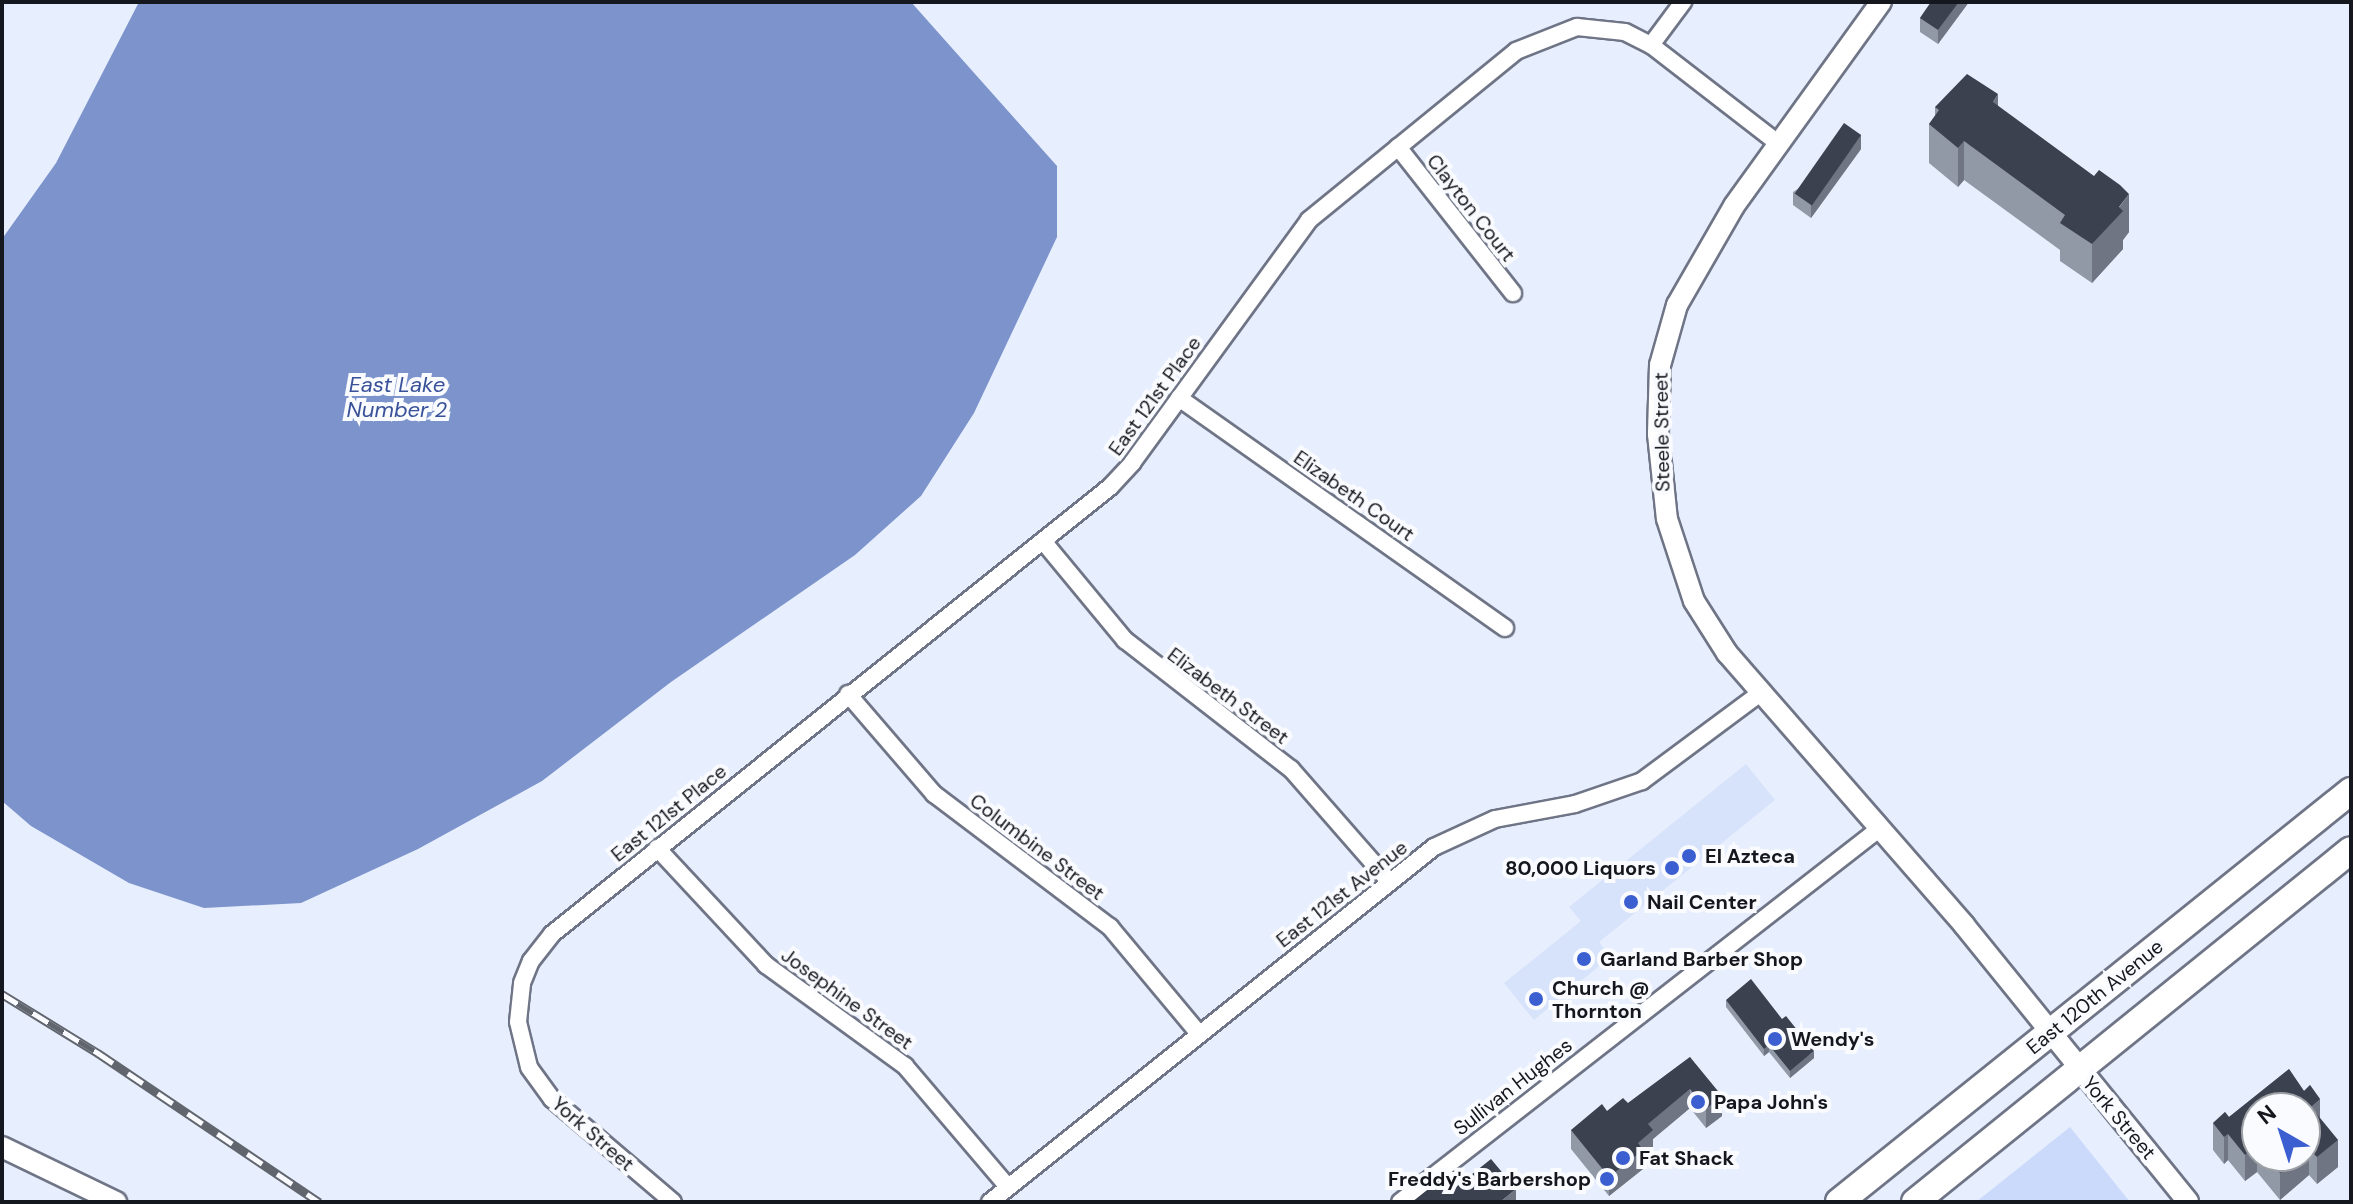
<!DOCTYPE html>
<style>
body{margin:0}
#map{position:relative;width:2353px;height:1204px;overflow:hidden;background:#e7eefd;font-family:"DM Sans",sans-serif}
div>[style]{position:absolute}
.built>*{inset:0;background:#d7e2fb}
.green>*{inset:0;background:#cbdafb}
.water>*{inset:0;background:#7c93cc}
.roads{filter:drop-shadow(2px 0 #6f7586) drop-shadow(-2px 0 #6f7586) drop-shadow(0 2px #6f7586) drop-shadow(0 -2px #6f7586)}
.minor>*{height:16px;margin:-8px;padding:0 8px;transform-origin:8px;border-radius:8px;background:#fff}
.tertiary>*{height:20px;margin:-10px;padding:0 10px;transform-origin:10px;border-radius:10px;background:#fff}
.primary>*{height:26px;margin:-13px;padding:0 13px;transform-origin:13px;border-radius:13px;background:#fff}
.rail>*{height:9px;margin-top:-4.5px;transform-origin:0;background:repeating-linear-gradient(90deg,#f9fbff 0 18px,#61656e 0 36px);box-sizing:border-box;border-block:2px solid #61656e}
.wall>*{inset:0;background:#9198a6}
.shaded-wall>*{inset:0;background:#6f7583}
.building>*{inset:0;background:#3b414f;transform-origin:0 0}
.dots>*{width:22px;height:22px;translate:-50% -50%;box-sizing:border-box;border:4px solid #f9fbff;border-radius:50%}
span{translate:-50% -50%;white-space:nowrap;text-align:center;line-height:1.15;-webkit-text-stroke:8px #f9fbff;paint-order:stroke}
.street-label{font-size:20px;color:#14171d}
.poi-label{font-size:20px;color:#14171d;font-weight:700}
.left{translate:0 -50%;text-align:left}
.right{translate:-100% -50%;text-align:right}
.water-label{font-size:22px;color:#385198;font-style:italic}
.frame{position:absolute;inset:0;border:4px solid #14171d;pointer-events:none}
.north{position:absolute;left:2241px;top:1092px;width:80px;height:80px;box-sizing:border-box;background:#f9fbff;border:2px solid #9da0a5;border-radius:50%;rotate:321deg;font-size:22px;font-weight:700;line-height:32px;text-align:center;color:#14171d}
.north::after{content:'';display:block;margin:auto;width:28px;height:36px;background:#3b5ed0;clip-path:polygon(50% 0,100% 100%,50% 72%,0 100%)}
</style>
<div id="map">
<div class="built">
<i style="clip-path:polygon(1746px 764px,1775px 800px,1599px 942px,1610px 957px,1534px 1020px,1504px 983px,1581px 921px,1569px 907px)"></i>
</div>
<div class="green">
<i style="clip-path:polygon(2070px 1127px,2130px 1202px,1976px 1202px)"></i>
</div>
<div class="water">
<i style="clip-path:polygon(139px 2px,911px 2px,1057px 166px,1057px 237px,974px 413px,921px 496px,855px 555px,671px 682px,542px 781px,418px 849px,301px 903px,204px 908px,129px 883px,31px 826px,2px 801px,2px 239px,56px 163px)"></i>
</div>
<div class="roads">
<div class="minor">
<i style="left:1651px;top:45px;width:54px;rotate:-53.3deg"></i>
<i style="left:1398px;top:147px;width:186px;rotate:51.8deg"></i>
<i style="left:1179px;top:398px;width:399px;rotate:35.2deg"></i>
<i style="left:1043px;top:541px;width:129px;rotate:50.4deg"></i>
<i style="left:1125px;top:640px;width:210px;rotate:37.9deg"></i>
<i style="left:1291px;top:769px;width:150px;rotate:48.8deg"></i>
<i style="left:848px;top:694px;width:132px;rotate:49.3deg"></i>
<i style="left:934px;top:794px;width:221px;rotate:37.1deg"></i>
<i style="left:1110px;top:927px;width:139px;rotate:50.2deg"></i>
<i style="left:657px;top:848px;width:160px;rotate:47deg"></i>
<i style="left:766px;top:965px;width:172px;rotate:36deg"></i>
<i style="left:905px;top:1066px;width:159px;rotate:49.6deg"></i>
<i style="left:673px;top:1202px;width:159px;rotate:-139.6deg"></i>
<i style="left:552px;top:1099px;width:39px;rotate:-126deg"></i>
<i style="left:529px;top:1067px;width:46px;rotate:-103.7deg"></i>
<i style="left:518px;top:1022px;width:39px;rotate:-84deg"></i>
<i style="left:522px;top:983px;width:24px;rotate:-68deg"></i>
<i style="left:531px;top:961px;width:34px;rotate:-52deg"></i>
<i style="left:552px;top:934px;width:715px;rotate:-38.7deg"></i>
<i style="left:1110px;top:487px;width:33px;rotate:-47deg"></i>
<i style="left:1132px;top:463px;width:301px;rotate:-53.9deg"></i>
<i style="left:1309px;top:220px;width:267px;rotate:-39.2deg"></i>
<i style="left:1516px;top:51px;width:66px;rotate:-21.5deg"></i>
<i style="left:1577px;top:27px;width:48px;rotate:5.9deg"></i>
<i style="left:1625px;top:32px;width:29px;rotate:27deg"></i>
<i style="left:1651px;top:45px;width:160px;rotate:37.7deg"></i>
<i style="left:990px;top:1202px;width:568px;rotate:-38.64deg"></i>
<i style="left:1434px;top:847px;width:67px;rotate:-24.7deg"></i>
<i style="left:1495px;top:819px;width:81px;rotate:-10.6deg"></i>
<i style="left:1575px;top:804px;width:71px;rotate:-18.9deg"></i>
<i style="left:1642px;top:781px;width:146px;rotate:-36.6deg"></i>
<i style="left:1400px;top:1202px;width:607px;rotate:-37.91deg"></i>
</div>
<div class="tertiary">
<i style="left:1881px;top:2px;width:251px;rotate:125.8deg"></i>
<i style="left:1734px;top:206px;width:114px;rotate:119.9deg"></i>
<i style="left:1677px;top:305px;width:62px;rotate:105.8deg"></i>
<i style="left:1660px;top:365px;width:69px;rotate:91.7deg"></i>
<i style="left:1658px;top:434px;width:85px;rotate:84deg"></i>
<i style="left:1667px;top:519px;width:86px;rotate:71.8deg"></i>
<i style="left:1694px;top:601px;width:62px;rotate:57.6deg"></i>
<i style="left:1727px;top:653px;width:361px;rotate:48.9deg"></i>
<i style="left:1964px;top:925px;width:356px;rotate:51deg"></i>
<i style="left:2px;top:1147px;width:127px;rotate:25.8deg"></i>
</div>
<div class="primary">
<i style="left:1839px;top:1202px;width:657px;rotate:-38.76deg"></i>
<i style="left:1915px;top:1202px;width:560px;rotate:-38.92deg"></i>
</div>
</div>
<div class="rail">
<i style="left:2px;top:994px;width:113px;rotate:31.6deg"></i>
<i style="left:98px;top:1053px;width:267px;rotate:34deg"></i>
</div>
<div class="wall">
<i style="clip-path:polygon(1931px 2px,1969px 2px,1938px 44px,1920px 32px,1920px 18px)"></i>
<i style="clip-path:polygon(1998px 106px,2129px 232px,2123px 240px,2123px 249px,2092px 283px,2060px 261px,2060px 250px,1964px 180px,1958px 187px,1929px 163px,1929px 124px,1935px 116px,1935px 107px)"></i>
<i style="clip-path:polygon(1861px 149px,1811px 218px,1793px 205px,1793px 192px)"></i>
<i style="clip-path:polygon(1726px 1000px,1814px 1058px,1790px 1078px,1769px 1052px,1764px 1056px,1726px 1007px)"></i>
<i style="clip-path:polygon(1690px 1057px,1722px 1116px,1706px 1128px,1690px 1108px,1653px 1139px,1653px 1149px,1643px 1158px,1643px 1169px,1609px 1196px,1571px 1149px,1571px 1130px,1607px 1111px,1628px 1103px)"></i>
<i style="clip-path:polygon(evenodd,2289px 1069px,2304px 1091px,2310px 1085px,2320px 1099px,2320px 1118px,2338px 1140px,2338px 1167px,2317px 1184px,2309px 1175px,2280px 1200px,2257px 1172px,2245px 1181px,2228px 1160px,2224px 1164px,2213px 1150px,2213px 1123px,2225px 1112px,2229px 1117px,2289px 1069px,2257px 1108px,2305px 1108px,2305px 1156px,2257px 1156px,2257px 1108px)"></i>
</div>
<div class="shaded-wall">
<i style="clip-path:polygon(1959px 2px,1969px 2px,1938px 44px,1938px 30px)"></i>
<i style="clip-path:polygon(1998px 94px,1998px 133px,1993px 102px)"></i>
<i style="clip-path:polygon(1861px 135px,1861px 149px,1811px 218px,1811px 204px)"></i>
<i style="clip-path:polygon(1964px 141px,1964px 180px,1958px 187px,1958px 148px)"></i>
<i style="clip-path:polygon(2129px 194px,2129px 232px,2123px 240px,2123px 249px,2092px 283px,2092px 244px)"></i>
<i style="clip-path:polygon(1769px 1045px,1769px 1052px,1764px 1056px,1764px 1049px)"></i>
<i style="clip-path:polygon(1814px 1051px,1814px 1058px,1790px 1078px,1790px 1071px)"></i>
<i style="clip-path:polygon(1690px 1089px,1690px 1108px,1653px 1139px,1653px 1149px,1643px 1158px,1643px 1169px,1609px 1196px,1609px 1177px,1638px 1143px,1648px 1124px)"></i>
<i style="clip-path:polygon(1722px 1096px,1722px 1116px,1706px 1128px,1706px 1109px)"></i>
<i style="clip-path:polygon(2320px 1099px,2320px 1126px,2311px 1107px)"></i>
<i style="clip-path:polygon(2228px 1134px,2228px 1160px,2224px 1164px,2224px 1137px)"></i>
<i style="clip-path:polygon(2338px 1140px,2338px 1167px,2317px 1184px,2317px 1157px)"></i>
<i style="clip-path:polygon(2257px 1145px,2257px 1172px,2245px 1181px,2245px 1155px)"></i>
<i style="clip-path:polygon(2309px 1149px,2309px 1175px,2280px 1200px,2280px 1173px,2300px 1156px,2305px 1156px,2305px 1152px)"></i>
<i style="clip-path:polygon(1516px 1189px,1516px 1202px,1500px 1202px)"></i>
</div>
<div class="building">
<i style="clip-path:polygon(1931px 2px,1959px 2px,1938px 30px,1920px 18px)"></i>
<i style="clip-path:polygon(1967px 74px,1998px 94px,1993px 102px,2094px 176px,2099px 170px,2120px 185px,2129px 194px,2119px 207px,2123px 211px,2092px 244px,2060px 223px,2065px 215px,1964px 141px,1958px 148px,1929px 124px,1939px 110px,1935px 107px)"></i>
<i style="left:1844px;top:123px;width:21px;height:86px;rotate:35deg"></i>
<i style="clip-path:polygon(1751px 979px,1782px 1019px,1786px 1016px,1814px 1051px,1790px 1071px,1769px 1045px,1764px 1049px,1726px 1000px)"></i>
<i style="clip-path:polygon(1690px 1057px,1722px 1096px,1706px 1109px,1690px 1089px,1648px 1124px,1653px 1130px,1638px 1143px,1643px 1150px,1609px 1177px,1571px 1130px,1602px 1104px,1607px 1111px,1623px 1098px,1628px 1103px)"></i>
<i style="clip-path:polygon(2289px 1069px,2304px 1091px,2310px 1085px,2320px 1099px,2311px 1107px,2338px 1140px,2317px 1157px,2309px 1149px,2305px 1152px,2305px 1108px,2257px 1108px,2257px 1145px,2245px 1155px,2228px 1134px,2224px 1137px,2213px 1123px,2225px 1112px,2229px 1117px)"></i>
<i style="clip-path:polygon(2266px 1156px,2300px 1156px,2280px 1173px)"></i>
<i style="clip-path:polygon(1491px 1159px,1516px 1189px,1500px 1202px,1412px 1202px,1446px 1175px,1456px 1187px)"></i>
</div>
<div class="dots">
<i style="left:1689px;top:856px;background:#3b5ed0"></i>
<i style="left:1672px;top:868px;background:#3b5ed0"></i>
<i style="left:1631px;top:902px;background:#3b5ed0"></i>
<i style="left:1584px;top:959px;background:#3b5ed0"></i>
<i style="left:1536px;top:999px;background:#3b5ed0"></i>
<i style="left:1775px;top:1039px;background:#3b5ed0"></i>
<i style="left:1698px;top:1102px;background:#3b5ed0"></i>
<i style="left:1623px;top:1158px;background:#3b5ed0"></i>
<i style="left:1607px;top:1179px;background:#3b5ed0"></i>
</div>
<div class="street-label">
<span style="left:1471px;top:208px;rotate:52deg">Clayton Court</span>
<span style="left:1155px;top:396px;rotate:-54deg">East 121st Place</span>
<span style="left:1662px;top:432px;rotate:-91deg">Steele Street</span>
<span style="left:1354px;top:496px;rotate:35deg">Elizabeth Court</span>
<span style="left:1228px;top:696px;rotate:37deg">Elizabeth Street</span>
<span style="left:669px;top:813px;rotate:-39deg">East 121st Place</span>
<span style="left:1037px;top:847px;rotate:37deg">Columbine Street</span>
<span style="left:1342px;top:894px;rotate:-38deg">East 121st Avenue</span>
<span style="left:2095px;top:997px;rotate:-39deg">East 120th Avenue</span>
<span style="left:847px;top:999px;rotate:36deg">Josephine Street</span>
<span style="left:1513px;top:1087px;rotate:-38deg">Sullivan Hughes</span>
<span style="left:2119px;top:1118px;rotate:50deg">York Street</span>
<span style="left:593px;top:1134px;rotate:41deg">York Street</span>
</div>
<div class="poi-label">
<span class="left" style="left:1705px;top:856px">El Azteca</span>
<span class="right" style="left:1656px;top:868px">80,000 Liquors</span>
<span class="left" style="left:1647px;top:902px">Nail Center</span>
<span class="left" style="left:1600px;top:959px">Garland Barber Shop</span>
<span class="left" style="left:1552px;top:1000px">Church @<br>Thornton</span>
<span class="left" style="left:1791px;top:1039px">Wendy's</span>
<span class="left" style="left:1714px;top:1102px">Papa John's</span>
<span class="left" style="left:1639px;top:1158px">Fat Shack</span>
<span class="right" style="left:1591px;top:1179px">Freddy's Barbershop</span>
</div>
<div class="water-label">
<span style="left:397px;top:397px">East Lake<br>Number 2</span>
</div>
<div class="frame"></div>
<div class="north">N</div>
</div>
